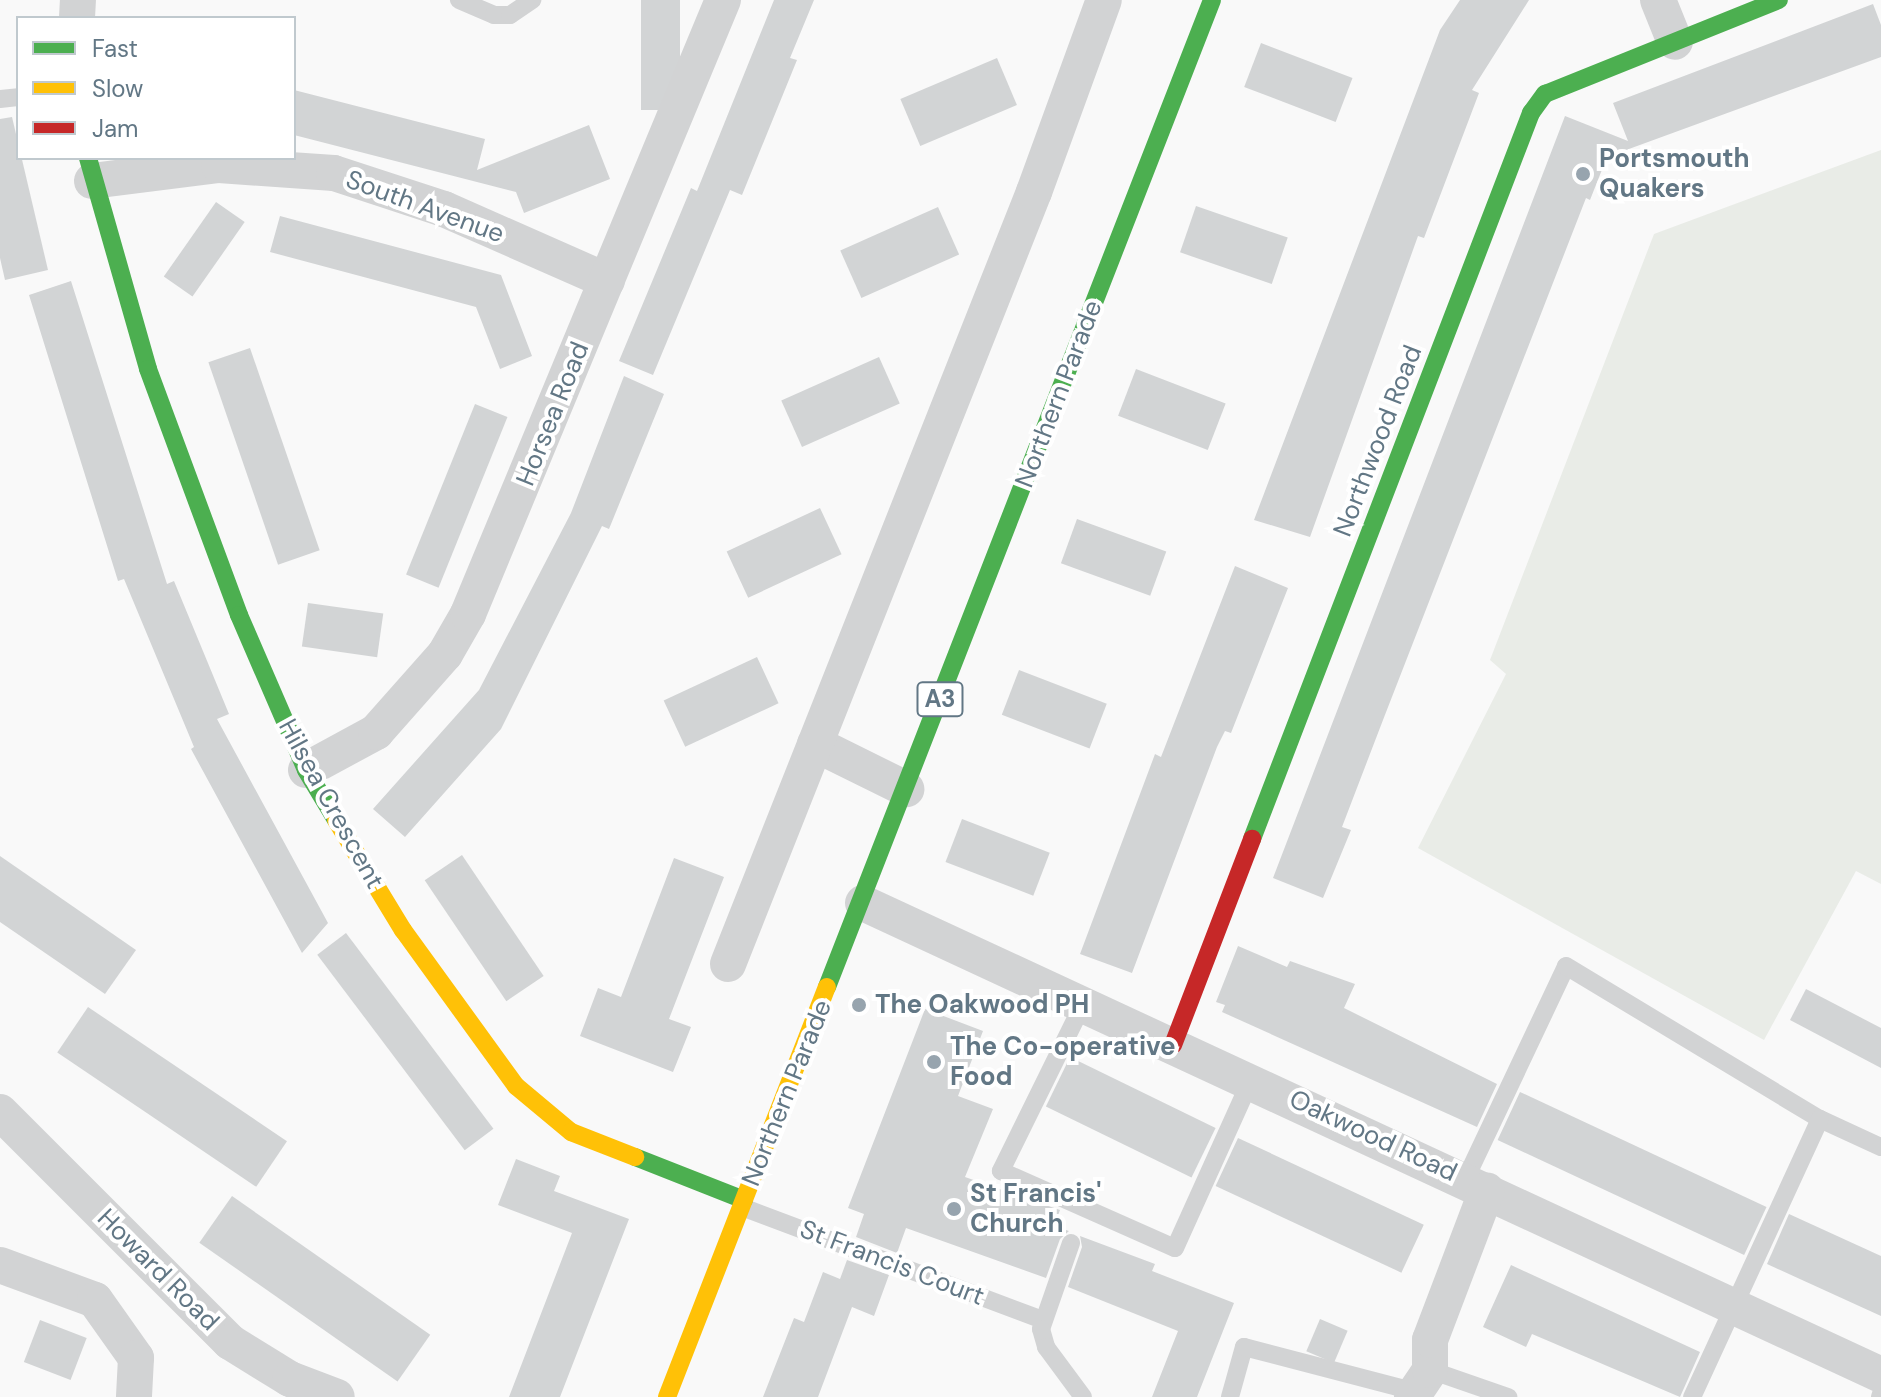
<!DOCTYPE html>
<style>
body{margin:0}
#map{position:relative;width:1881px;height:1397px;overflow:hidden;background:#f9f9f9;font-family:"DM Sans",sans-serif}
div>[style]{position:absolute}
.green>*{inset:0;background:#e9ece7}
.building>*{inset:0;background:#d2d4d5;transform-origin:0 0}
.lane>*{height:18px;margin:-9px;padding:0 9px;transform-origin:9px;border-radius:9px;background:#d2d3d4}
.street>*{height:36px;margin:-18px;padding:0 18px;transform-origin:18px;border-radius:18px;background:#d2d3d4}
.fast>*{height:18px;margin:-9px;padding:0 9px;transform-origin:9px;border-radius:9px;background:#4caf50}
.slow>*{height:18px;margin:-9px;padding:0 9px;transform-origin:9px;border-radius:9px;background:#ffc107}
.jam>*{height:18px;margin:-9px;padding:0 9px;transform-origin:9px;border-radius:9px;background:#c62828}
.dots>*{width:22px;height:22px;translate:-50% -50%;box-sizing:border-box;border:4px solid #fff;border-radius:50%}
span{translate:-50% -50%;white-space:nowrap;text-align:center;line-height:1.15;-webkit-text-stroke:8px #fff;paint-order:stroke}
.shield-label span{padding:2px 6px;background:#fff;border:2px solid;border-radius:6px;-webkit-text-stroke-width:0}
.shield-label{font-size:24px;color:#627785;font-weight:700}
.poi-label{font-size:26px;color:#627785;font-weight:700}
.left{translate:0 -50%;text-align:left}
.street-label{font-size:26px;color:#627785}
.legend{position:absolute;left:16px;top:16px;width:280px;height:144px;box-sizing:border-box;background:#fff;border:2px solid #c0c9ce;margin:0;padding:10px 14px;list-style:none;font-size:24px;color:#627785}
.legend li{display:flex;align-items:center;gap:16px;height:40px}
.legend b{width:40px;border:2px solid #c0c9ce}
</style>
<div id="map">
<div class="green">
<i style="clip-path:polygon(1881px 150px,1881px 884px,1856px 871px,1764px 1040px,1418px 848px,1506px 674px,1490px 660px,1654px 234px)"></i>
</div>
<div class="building">
<i style="left:641px;top:0;width:39px;height:110px"></i>
<i style="clip-path:polygon(774px 0,814px 0,790px 58px,797px 60px,742px 195px,730px 190px,653px 375px,619px 361px,691px 188px,697px 191px)"></i>
<i style="clip-path:polygon(1460px 0,1529px 0,1472px 90px,1479px 93px,1424px 238px,1418px 236px,1310px 537px,1254px 520px,1440px 30px)"></i>
<i style="clip-path:polygon(1873px 4px,1881px 25px,1881px 57px,1607px 157px,1590px 200px,1586px 198px,1383px 720px,1342px 827px,1351px 830px,1323px 898px,1273px 878px,1565px 116px,1628px 141px,1613px 103px)"></i>
<i style="left:1261px;top:43px;width:98px;height:47px;rotate:21deg"></i>
<i style="left:997px;top:58px;width:51px;height:105px;rotate:67deg"></i>
<i style="clip-path:polygon(294px 90px,485px 139px,477px 170px,589px 125px,610px 179px,524px 213px,516px 192px,294px 135px)"></i>
<i style="clip-path:polygon(12px 117px,48px 270px,5px 280px,0 258px,0 119px)"></i>
<i style="left:216px;top:202px;width:35px;height:91px;rotate:35deg"></i>
<i style="left:1196px;top:206px;width:97px;height:49px;rotate:19deg"></i>
<i style="left:938px;top:207px;width:52px;height:107px;rotate:66deg"></i>
<i style="clip-path:polygon(280px 216px,501px 275px,532px 356px,500px 369px,476px 307px,270px 252px)"></i>
<i style="clip-path:polygon(71px 281px,167px 584px,174px 581px,229px 714px,217px 719px,328px 923px,302px 953px,191px 749px,194px 747px,124px 579px,118px 581px,29px 295px)"></i>
<i style="left:250px;top:348px;width:214px;height:44px;rotate:71deg"></i>
<i style="left:879px;top:357px;width:51px;height:107px;rotate:66deg"></i>
<i style="left:1136px;top:369px;width:96px;height:50px;rotate:21deg"></i>
<i style="clip-path:polygon(624px 376px,664px 394px,609px 529px,602px 526px,501px 729px,405px 837px,373px 809px,479px 690px,571px 513px)"></i>
<i style="left:475px;top:404px;width:35px;height:184px;rotate:22deg"></i>
<i style="left:820px;top:508px;width:51px;height:103px;rotate:65deg"></i>
<i style="left:1077px;top:519px;width:95px;height:47px;rotate:20deg"></i>
<i style="clip-path:polygon(1235px 566px,1288px 588px,1231px 733px,1225px 731px,1217px 747px,1132px 973px,1080px 954px,1155px 754px,1161px 757px)"></i>
<i style="left:308px;top:603px;width:76px;height:44px;rotate:8deg"></i>
<i style="left:757px;top:657px;width:51px;height:103px;rotate:65deg"></i>
<i style="left:1019px;top:670px;width:94px;height:48px;rotate:21deg"></i>
<i style="left:962px;top:819px;width:94px;height:46px;rotate:21deg"></i>
<i style="left:462px;top:855px;width:146px;height:45px;rotate:56deg"></i>
<i style="clip-path:polygon(0 856px,136px 950px,105px 994px,0 922px)"></i>
<i style="clip-path:polygon(674px 858px,724px 877px,669px 1019px,691px 1027px,673px 1072px,580px 1036px,598px 988px,621px 997px)"></i>
<i style="left:346px;top:933px;width:245px;height:36px;rotate:53deg"></i>
<i style="clip-path:polygon(1238px 946px,1287px 967px,1290px 961px,1355px 984px,1344px 1008px,1497px 1084px,1477px 1127px,1222px 1012px,1225px 1005px,1216px 1002px)"></i>
<i style="clip-path:polygon(1806px 989px,1881px 1028px,1881px 1068px,1790px 1020px)"></i>
<i style="left:88px;top:1007px;width:240px;height:55px;rotate:34deg"></i>
<i style="clip-path:polygon(925px 1009px,983px 1031px,958px 1096px,993px 1109px,965px 1177px,1060px 1210px,1054px 1226px,1069px 1231px,1060px 1239px,1046px 1278px,906px 1228px,897px 1253px,856px 1237px,864px 1214px,848px 1208px)"></i>
<i style="left:1070px;top:1057px;width:162px;height:55px;rotate:26deg"></i>
<i style="left:1520px;top:1092px;width:272px;height:53px;rotate:25deg"></i>
<i style="left:1238px;top:1138px;width:205px;height:53px;rotate:25deg"></i>
<i style="clip-path:polygon(516px 1159px,560px 1176px,554px 1191px,629px 1219px,560px 1397px,509px 1397px,572px 1233px,498px 1205px)"></i>
<i style="left:232px;top:1196px;width:242px;height:57px;rotate:35deg"></i>
<i style="clip-path:polygon(1789px 1214px,1881px 1256px,1881px 1316px,1767px 1264px)"></i>
<i style="clip-path:polygon(1080px 1236px,1155px 1264px,1152px 1271px,1234px 1303px,1197px 1397px,1152px 1397px,1178px 1331px,1068px 1287px,1082px 1247px)"></i>
<i style="clip-path:polygon(847px 1260px,889px 1275px,874px 1316px,852px 1307px,818px 1397px,763px 1397px,794px 1318px,804px 1322px,823px 1272px,840px 1279px)"></i>
<i style="clip-path:polygon(1511px 1265px,1700px 1352px,1680px 1397px,1532px 1334px,1526px 1347px,1483px 1327px)"></i>
<i style="left:1320px;top:1319px;width:30px;height:35px;rotate:23deg"></i>
<i style="left:40px;top:1320px;width:50px;height:45px;rotate:21deg"></i>
</div>
<div class="lane">
<i style="left:459px;top:0;width:38px;rotate:23deg"></i>
<i style="left:494px;top:15px;width:16px"></i>
<i style="left:510px;top:15px;width:27px;rotate:-34deg"></i>
<i style="left:0;top:99px;width:18px;rotate:-6deg"></i>
<i style="left:1083px;top:1004px;width:186px;rotate:116.2deg"></i>
<i style="left:1001px;top:1171px;width:190px;rotate:23.9deg"></i>
<i style="left:1175px;top:1248px;width:184px;rotate:-65.7deg"></i>
<i style="left:1820px;top:1119px;width:67px;rotate:24.7deg"></i>
<i style="left:1466px;top:1178px;width:234px;rotate:-64.7deg"></i>
<i style="left:1566px;top:966px;width:297px;rotate:31.1deg"></i>
<i style="left:1820px;top:1119px;width:306px;rotate:114.7deg"></i>
<i style="left:742px;top:1207px;width:321px;rotate:20.6deg"></i>
<i style="left:1071px;top:1243px;width:91px;rotate:109.2deg"></i>
<i style="left:1041px;top:1329px;width:19px;rotate:74deg"></i>
<i style="left:1046px;top:1347px;width:62px;rotate:53.5deg"></i>
<i style="left:1430px;top:1370px;width:83px;rotate:19.1deg"></i>
<i style="left:1230px;top:1397px;width:52px;rotate:-74.4deg"></i>
<i style="left:1244px;top:1347px;width:175px;rotate:14.6deg"></i>
<i style="left:1880px;top:1397px;width:3px;rotate:-72deg"></i>
</div>
<div class="street">
<i style="left:1658px;top:0;width:45px;rotate:68deg"></i>
<i style="left:77px;top:18px;width:18px;rotate:-87deg"></i>
<i style="left:92px;top:181px;width:128px;rotate:-7.2deg"></i>
<i style="left:219px;top:165px;width:115px;rotate:4deg"></i>
<i style="left:334px;top:173px;width:116px;rotate:18.1deg"></i>
<i style="left:444px;top:209px;width:178px;rotate:23.8deg"></i>
<i style="left:815px;top:744px;width:102px;rotate:26.3deg"></i>
<i style="left:306px;top:770px;width:80px;rotate:-28.5deg"></i>
<i style="left:376px;top:732px;width:104px;rotate:-48.5deg"></i>
<i style="left:445px;top:654px;width:46px;rotate:-60.1deg"></i>
<i style="left:468px;top:614px;width:665px;rotate:-67.45deg"></i>
<i style="left:863px;top:903px;width:1122px;rotate:24.87deg"></i>
<i style="left:728px;top:964px;width:830px;rotate:-68.38deg"></i>
<i style="left:1034px;top:192px;width:204px;rotate:-70deg"></i>
<i style="left:0;top:1112px;width:325px;rotate:45deg"></i>
<i style="left:230px;top:1342px;width:70px;rotate:31.7deg"></i>
<i style="left:290px;top:1379px;width:50px;rotate:21deg"></i>
<i style="left:0;top:1265px;width:101px;rotate:20.2deg"></i>
<i style="left:95px;top:1300px;width:71px;rotate:54.7deg"></i>
<i style="left:136px;top:1358px;width:39px;rotate:93deg"></i>
<i style="left:1412px;top:1397px;width:32px;rotate:-56deg"></i>
<i style="left:1430px;top:1370px;width:30px;rotate:-90deg"></i>
<i style="left:1430px;top:1340px;width:160px;rotate:-69.2deg"></i>
</div>
<div class="fast">
<i style="left:88px;top:158px;width:219px;rotate:74.1deg"></i>
<i style="left:148px;top:369px;width:262px;rotate:69.7deg"></i>
<i style="left:239px;top:615px;width:169px;rotate:66.6deg"></i>
<i style="left:306px;top:770px;width:58px;rotate:59deg"></i>
<i style="left:1252px;top:839px;width:778px;rotate:-68.98deg"></i>
<i style="left:1531px;top:113px;width:24px;rotate:-54deg"></i>
<i style="left:1545px;top:94px;width:252px;rotate:-21.9deg"></i>
<i style="left:827px;top:987px;width:1059px;rotate:-68.69deg"></i>
<i style="left:635px;top:1157px;width:117px;rotate:21.5deg"></i>
</div>
<div class="slow">
<i style="left:336px;top:820px;width:129px;rotate:58.7deg"></i>
<i style="left:403px;top:930px;width:193px;rotate:54.1deg"></i>
<i style="left:516px;top:1086px;width:72px;rotate:39.9deg"></i>
<i style="left:571px;top:1132px;width:69px;rotate:21.3deg"></i>
<i style="left:667px;top:1397px;width:440px;rotate:-68.7deg"></i>
</div>
<div class="jam">
<i style="left:1173px;top:1045px;width:221px;rotate:-69deg"></i>
</div>
<div class="dots">
<i style="left:1583px;top:174px;background:#97a4ae"></i>
<i style="left:859px;top:1005px;background:#97a4ae"></i>
<i style="left:934px;top:1062px;background:#97a4ae"></i>
<i style="left:954px;top:1209px;background:#97a4ae"></i>
</div>
<div class="shield-label">
<span style="left:940px;top:699px">A3</span>
</div>
<div class="poi-label">
<span class="left" style="left:1599px;top:174px">Portsmouth<br>Quakers</span>
<span class="left" style="left:875px;top:1005px">The Oakwood PH</span>
<span class="left" style="left:950px;top:1062px">The Co-operative<br>Food</span>
<span class="left" style="left:970px;top:1209px">St Francis'<br>Church</span>
</div>
<div class="street-label">
<span style="left:425px;top:207px;rotate:20deg">South Avenue</span>
<span style="left:1059px;top:394px;rotate:-69deg">Northern Parade</span>
<span style="left:553px;top:414px;rotate:-68deg">Horsea Road</span>
<span style="left:1378px;top:441px;rotate:-69deg">Northwood Road</span>
<span style="left:331px;top:804px;rotate:61deg">Hilsea Crescent</span>
<span style="left:787px;top:1093px;rotate:-68deg">Northern Parade</span>
<span style="left:1373px;top:1136px;rotate:25deg">Oakwood Road</span>
<span style="left:892px;top:1263px;rotate:21deg">St Francis Court</span>
<span style="left:158px;top:1270px;rotate:45deg">Howard Road</span>
</div>
<ul class="legend">
<li><b style="height:10px;background:#4caf50"></b>Fast</li>
<li><b style="height:10px;background:#ffc107"></b>Slow</li>
<li><b style="height:10px;background:#c62828"></b>Jam</li>
</ul>
</div>
